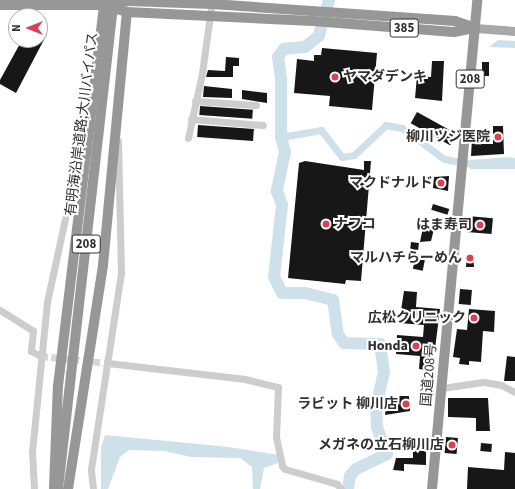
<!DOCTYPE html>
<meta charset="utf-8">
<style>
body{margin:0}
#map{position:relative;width:515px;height:489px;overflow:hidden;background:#fff;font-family:"Source Sans 3","Noto Sans JP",sans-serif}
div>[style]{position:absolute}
.water>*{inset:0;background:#cee1ea}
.canal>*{height:7px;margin:-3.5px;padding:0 3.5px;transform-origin:3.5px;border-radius:3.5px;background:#cee1ea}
.river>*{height:12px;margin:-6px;padding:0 6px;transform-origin:6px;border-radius:6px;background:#cee1ea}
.building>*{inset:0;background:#171717;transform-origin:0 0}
.minor-tunnel>*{height:7px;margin-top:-3.5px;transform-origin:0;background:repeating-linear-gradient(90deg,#d6d6d6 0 7px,transparent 0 10.5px)}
.minor>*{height:7px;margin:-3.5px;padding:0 3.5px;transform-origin:3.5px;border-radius:3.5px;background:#cdcdcd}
.major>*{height:9px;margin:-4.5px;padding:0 4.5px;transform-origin:4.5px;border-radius:4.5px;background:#a8a8a8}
.highway>*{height:10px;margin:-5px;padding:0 5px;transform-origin:5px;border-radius:5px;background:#979797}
.highway-bridge>*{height:10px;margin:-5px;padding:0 5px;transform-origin:5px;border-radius:5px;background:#979797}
.dots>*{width:11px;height:11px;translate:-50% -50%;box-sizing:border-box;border:2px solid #fff;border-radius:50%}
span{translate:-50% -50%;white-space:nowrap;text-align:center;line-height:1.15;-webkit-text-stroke:4px #fff;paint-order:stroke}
.shield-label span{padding:1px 3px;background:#fff;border:1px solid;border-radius:3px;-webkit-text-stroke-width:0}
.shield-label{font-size:13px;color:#303030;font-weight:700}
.poi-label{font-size:14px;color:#303030;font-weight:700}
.left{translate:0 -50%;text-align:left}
.right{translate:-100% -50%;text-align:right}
.street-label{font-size:14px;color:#303030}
.north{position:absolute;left:8px;top:8px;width:40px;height:40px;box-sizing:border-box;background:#fff;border:1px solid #acacac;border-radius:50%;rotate:270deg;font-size:11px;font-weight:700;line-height:16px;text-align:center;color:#303030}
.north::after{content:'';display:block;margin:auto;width:14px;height:18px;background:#d94156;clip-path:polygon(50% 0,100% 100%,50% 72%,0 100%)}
</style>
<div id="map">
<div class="water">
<i style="clip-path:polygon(498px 40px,515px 41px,515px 48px,489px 47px)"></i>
<i style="clip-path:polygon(507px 157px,515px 158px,515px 169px,470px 169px,470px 160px)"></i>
<i style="clip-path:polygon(105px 435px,229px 447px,279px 455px,278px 463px,264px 468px,260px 489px,253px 489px,252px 467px,240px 458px,191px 457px,164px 451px,129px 450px,120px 457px,108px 489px,101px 489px,101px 447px)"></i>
</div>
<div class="canal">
<i style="left:281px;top:137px;width:41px;rotate:-9.9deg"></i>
<i style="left:321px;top:130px;width:34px;rotate:52deg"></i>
<i style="left:342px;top:157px;width:12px;rotate:-9deg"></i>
<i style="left:354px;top:155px;width:44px;rotate:-43.2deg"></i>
<i style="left:386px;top:125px;width:16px;rotate:11deg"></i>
<i style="left:402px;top:128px;width:52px;rotate:36.4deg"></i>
<i style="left:444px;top:159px;width:36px;rotate:10deg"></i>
</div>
<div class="river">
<i style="left:329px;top:0;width:37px;rotate:106deg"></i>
<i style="left:319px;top:36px;width:18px;rotate:142deg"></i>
<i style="left:305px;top:47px;width:21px;rotate:175deg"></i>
<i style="left:284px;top:49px;width:10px;rotate:127deg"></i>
<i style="left:278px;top:57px;width:21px;rotate:82deg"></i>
<i style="left:281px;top:78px;width:59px;rotate:90deg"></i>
<i style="left:281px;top:137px;width:16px;rotate:75deg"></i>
<i style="left:285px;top:152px;width:40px;rotate:102deg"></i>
<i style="left:277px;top:191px;width:15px;rotate:70deg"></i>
<i style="left:282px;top:205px;width:72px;rotate:96.3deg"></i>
<i style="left:274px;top:277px;width:18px;rotate:63deg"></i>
<i style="left:282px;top:293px;width:23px"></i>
<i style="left:305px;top:293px;width:29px;rotate:14deg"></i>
<i style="left:333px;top:300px;width:34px;rotate:82deg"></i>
<i style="left:338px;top:334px;width:11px;rotate:56deg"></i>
<i style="left:344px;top:343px;width:36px;rotate:2deg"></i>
<i style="left:380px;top:344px;width:28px;rotate:82deg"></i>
<i style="left:384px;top:372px;width:36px;rotate:103deg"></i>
<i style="left:376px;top:407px;width:20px;rotate:87deg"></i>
<i style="left:377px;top:427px;width:29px;rotate:70deg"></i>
<i style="left:387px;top:454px;width:34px;rotate:154deg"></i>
<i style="left:356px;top:469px;width:9px;rotate:131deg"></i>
<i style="left:350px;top:476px;width:13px;rotate:99deg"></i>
</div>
<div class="building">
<i style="clip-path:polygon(40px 30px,47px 34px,16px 93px,0 84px,0 80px,22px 40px,40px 40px)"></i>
<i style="clip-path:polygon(322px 48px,377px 53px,372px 110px,329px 106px,330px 96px,294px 93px,297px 59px,314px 61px,314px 55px,321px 55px)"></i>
<i style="clip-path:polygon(226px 57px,239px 58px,239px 66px,233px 66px,233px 77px,206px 77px,208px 70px,225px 71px)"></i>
<i style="clip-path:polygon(432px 61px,444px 61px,442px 101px,415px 98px,417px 76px,431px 77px)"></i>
<i style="left:482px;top:62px;width:7px;height:14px"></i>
<i style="clip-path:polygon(204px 86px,232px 89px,232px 98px,203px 97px)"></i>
<i style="clip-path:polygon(242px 90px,267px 93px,267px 103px,242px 99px)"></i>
<i style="left:200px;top:106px;width:53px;height:9px;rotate:4deg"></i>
<i style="left:417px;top:112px;width:45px;height:13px;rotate:29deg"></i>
<i style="left:198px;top:125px;width:56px;height:12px;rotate:4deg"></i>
<i style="clip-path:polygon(493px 126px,503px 126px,504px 154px,471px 156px,472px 138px,481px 139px,481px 144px,493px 144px)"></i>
<i style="clip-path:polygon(305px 161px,364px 170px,364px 161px,371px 161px,361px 281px,346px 280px,345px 284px,288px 278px,299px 163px)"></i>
<i style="clip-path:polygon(449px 176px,448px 191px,433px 188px,434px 177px)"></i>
<i style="left:433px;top:204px;width:17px;height:6px;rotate:17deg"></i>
<i style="left:468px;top:216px;width:25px;height:16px;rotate:5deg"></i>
<i style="clip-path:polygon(423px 227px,434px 229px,431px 241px,420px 242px)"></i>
<i style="left:411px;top:242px;width:8px;height:14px;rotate:7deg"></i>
<i style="clip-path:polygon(467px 254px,473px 254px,474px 267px,466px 267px)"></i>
<i style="left:415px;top:258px;width:10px;height:11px;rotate:11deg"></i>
<i style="left:460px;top:289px;width:12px;height:15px;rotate:5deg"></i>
<i style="clip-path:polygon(404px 291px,417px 292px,416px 307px,440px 309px,434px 357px,428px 357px,427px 370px,419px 369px,420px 356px,396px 354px,397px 335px,423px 337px,424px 325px,399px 323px)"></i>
<i style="clip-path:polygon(469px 309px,495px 311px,494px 332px,483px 331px,481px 362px,469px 361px,469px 365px,459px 364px,460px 358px,453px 357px,457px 329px,467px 330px)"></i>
<i style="clip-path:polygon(507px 356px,515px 357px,515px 381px,504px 381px)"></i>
<i style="clip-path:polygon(387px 396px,409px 396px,410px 411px,385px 415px)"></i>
<i style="clip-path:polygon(448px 398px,488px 398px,490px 431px,476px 431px,476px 418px,448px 417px)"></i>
<i style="left:446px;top:437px;width:12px;height:16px;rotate:5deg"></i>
<i style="clip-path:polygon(413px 440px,426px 441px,426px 465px,404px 464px,404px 471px,393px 470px,396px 458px,413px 458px)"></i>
<i style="left:481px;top:443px;width:11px;height:8px;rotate:5deg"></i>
<i style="clip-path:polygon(505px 452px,515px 453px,515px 489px,467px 489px,468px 467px,504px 470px)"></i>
</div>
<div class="minor-tunnel">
<i style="left:41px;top:356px;width:67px;rotate:6deg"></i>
</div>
<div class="minor">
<i style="left:195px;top:101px;width:61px;rotate:3.8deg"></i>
<i style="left:191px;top:119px;width:72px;rotate:4.8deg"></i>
<i style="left:188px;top:138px;width:66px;rotate:-77.8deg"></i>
<i style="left:202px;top:73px;width:73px;rotate:-82.1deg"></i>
<i style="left:0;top:310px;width:39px;rotate:32deg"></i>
<i style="left:33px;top:331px;width:20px;rotate:96deg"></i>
<i style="left:31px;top:351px;width:11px;rotate:27deg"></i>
<i style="left:108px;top:363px;width:138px;rotate:6.7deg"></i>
<i style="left:245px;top:379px;width:34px;rotate:14deg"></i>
<i style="left:278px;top:387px;width:50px;rotate:92.3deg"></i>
<i style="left:276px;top:437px;width:30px;rotate:78deg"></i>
<i style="left:282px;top:466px;width:4px;rotate:45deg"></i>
<i style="left:285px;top:469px;width:54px;rotate:16.1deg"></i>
<i style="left:337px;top:484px;width:6px;rotate:51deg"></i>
<i style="left:442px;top:388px;width:41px;rotate:-8.3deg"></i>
<i style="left:483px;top:382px;width:18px;rotate:9deg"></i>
<i style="left:501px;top:385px;width:16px;rotate:27deg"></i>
<i style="left:34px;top:489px;width:37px;rotate:-93deg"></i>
<i style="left:32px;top:452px;width:151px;rotate:-84.3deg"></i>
<i style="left:47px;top:302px;width:99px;rotate:-77.8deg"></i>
<i style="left:68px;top:205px;width:51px;rotate:-74.1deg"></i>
<i style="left:93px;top:489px;width:20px;rotate:-96deg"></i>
<i style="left:91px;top:469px;width:198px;rotate:-81.3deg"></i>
<i style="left:121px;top:273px;width:132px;rotate:-91.3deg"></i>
</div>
<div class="major">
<i style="left:475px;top:28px;width:40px;rotate:4.3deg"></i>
</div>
<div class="highway">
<i style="left:0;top:5px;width:104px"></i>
<i style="left:104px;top:5px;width:24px;rotate:-9deg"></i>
<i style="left:128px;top:1px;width:84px;rotate:2deg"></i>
<i style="left:212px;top:4px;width:244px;rotate:4deg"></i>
<i style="left:455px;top:21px;width:21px;rotate:19deg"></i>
<i style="left:106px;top:6px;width:22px;rotate:16deg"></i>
<i style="left:127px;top:12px;width:186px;rotate:2.8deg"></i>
<i style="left:313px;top:21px;width:141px;rotate:4.5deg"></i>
<i style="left:454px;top:32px;width:20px;rotate:-11deg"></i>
<i style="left:54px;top:488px;width:102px;rotate:-87.8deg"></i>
<i style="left:58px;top:386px;width:384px;rotate:-83.1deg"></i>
<i style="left:68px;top:489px;width:227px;rotate:-81.1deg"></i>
<i style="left:103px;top:265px;width:254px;rotate:-84.6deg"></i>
<i style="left:432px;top:489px;width:491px;rotate:-84.7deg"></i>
</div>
<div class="highway-bridge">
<i style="left:58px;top:489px;width:492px;rotate:-83.5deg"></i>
</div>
<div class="dots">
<i style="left:335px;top:77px;background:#d94156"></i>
<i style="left:498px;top:137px;background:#d94156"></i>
<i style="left:441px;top:183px;background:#d94156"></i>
<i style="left:326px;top:224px;background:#d94156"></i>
<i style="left:480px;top:225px;background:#d94156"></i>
<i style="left:470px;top:258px;background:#d94156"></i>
<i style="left:474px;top:318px;background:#d94156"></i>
<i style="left:416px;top:346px;background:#d94156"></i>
<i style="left:406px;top:404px;background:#d94156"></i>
<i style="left:452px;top:445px;background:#d94156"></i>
</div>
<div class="shield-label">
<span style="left:404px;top:28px">385</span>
<span style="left:470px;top:79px">208</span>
<span style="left:86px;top:244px">208</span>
</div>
<div class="poi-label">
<span class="left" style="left:343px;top:77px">ヤマダデンキ</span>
<span class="right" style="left:490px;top:137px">柳川ツジ医院</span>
<span class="right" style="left:433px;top:183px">マクドナルド</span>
<span class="left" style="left:334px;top:224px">ナフコ</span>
<span class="right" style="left:472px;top:225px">はま寿司</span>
<span class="right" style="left:462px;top:258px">マルハチらーめん</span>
<span class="right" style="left:466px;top:318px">広松クリニック</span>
<span class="right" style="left:408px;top:346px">Honda</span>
<span class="right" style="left:398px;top:404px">ラビット 柳川店</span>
<span class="right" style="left:444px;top:445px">メガネの立石柳川店</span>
</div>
<div class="street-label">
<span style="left:82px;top:124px;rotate:-83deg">有明海沿岸道路;大川バイパス</span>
<span style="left:429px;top:375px;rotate:-85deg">国道208号</span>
</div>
<div class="north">N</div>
</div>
